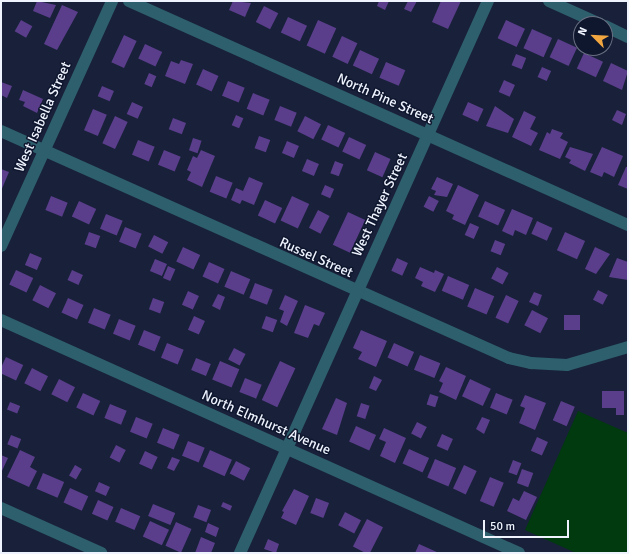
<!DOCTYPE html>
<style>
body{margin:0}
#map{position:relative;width:629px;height:554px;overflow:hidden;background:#182139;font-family:Signika,sans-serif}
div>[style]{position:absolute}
.green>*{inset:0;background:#013a0f}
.building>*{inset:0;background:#5a3d8b;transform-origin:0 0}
.street>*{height:12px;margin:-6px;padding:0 6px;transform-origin:6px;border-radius:6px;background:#2e5f6c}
span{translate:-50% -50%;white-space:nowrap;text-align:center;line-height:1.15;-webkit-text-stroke:3px #0f172f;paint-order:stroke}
.street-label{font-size:14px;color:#eff3fe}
.frame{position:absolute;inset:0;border:2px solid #eff3fe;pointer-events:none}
.north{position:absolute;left:573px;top:16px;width:40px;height:40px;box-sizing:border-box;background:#0f172f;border:1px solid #696f82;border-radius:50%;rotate:294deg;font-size:11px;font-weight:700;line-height:16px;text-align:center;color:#eff3fe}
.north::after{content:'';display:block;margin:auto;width:14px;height:18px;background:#f1a640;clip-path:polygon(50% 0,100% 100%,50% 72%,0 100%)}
.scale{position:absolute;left:483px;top:520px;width:86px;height:18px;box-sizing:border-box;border:2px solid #eff3fe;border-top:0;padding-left:5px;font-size:12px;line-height:14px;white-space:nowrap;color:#eff3fe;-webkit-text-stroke:3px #0f172f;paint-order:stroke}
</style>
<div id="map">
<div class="green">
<i style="clip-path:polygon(578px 411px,628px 433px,628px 553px,576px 553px,525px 530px)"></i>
</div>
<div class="building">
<i style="clip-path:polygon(37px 1px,56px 5px,50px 18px,33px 11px)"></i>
<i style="clip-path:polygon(233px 1px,251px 3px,245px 17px,229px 10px)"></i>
<i style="clip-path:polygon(379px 1px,389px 1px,385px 10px,377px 6px)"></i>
<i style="clip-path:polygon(408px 1px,417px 1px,411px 12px,404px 9px)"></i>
<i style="clip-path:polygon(441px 1px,461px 1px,448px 29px,432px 22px)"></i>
<i style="clip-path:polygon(62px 5px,78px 12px,57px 50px,44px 44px)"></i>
<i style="left:264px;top:6px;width:16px;height:18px;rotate:27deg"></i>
<i style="left:288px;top:17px;width:21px;height:17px;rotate:25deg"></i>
<i style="left:21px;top:20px;width:13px;height:13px;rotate:29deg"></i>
<i style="left:318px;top:20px;width:20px;height:28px;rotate:24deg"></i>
<i style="left:506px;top:20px;width:21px;height:20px;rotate:25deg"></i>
<i style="left:532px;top:29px;width:22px;height:21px;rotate:24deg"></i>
<i style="left:124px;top:35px;width:14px;height:30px;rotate:25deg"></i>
<i style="left:342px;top:36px;width:17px;height:23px;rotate:25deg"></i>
<i style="left:558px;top:39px;width:21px;height:20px;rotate:25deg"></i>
<i style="left:145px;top:44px;width:19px;height:16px;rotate:25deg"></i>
<i style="left:360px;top:50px;width:21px;height:17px;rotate:25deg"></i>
<i style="left:584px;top:53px;width:21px;height:17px;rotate:25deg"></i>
<i style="left:516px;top:54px;width:11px;height:12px;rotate:22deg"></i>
<i style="clip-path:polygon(181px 60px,193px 64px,185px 84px,165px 76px,171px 61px,179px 64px)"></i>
<i style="left:386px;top:62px;width:21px;height:17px;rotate:23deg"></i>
<i style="clip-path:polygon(611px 63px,628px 71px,622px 90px,603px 81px)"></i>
<i style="left:542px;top:67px;width:10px;height:11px;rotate:24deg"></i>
<i style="left:203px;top:69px;width:17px;height:17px;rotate:24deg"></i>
<i style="left:149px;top:73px;width:8px;height:12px;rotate:23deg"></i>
<i style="left:504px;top:80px;width:12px;height:13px;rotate:24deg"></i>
<i style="left:228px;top:81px;width:18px;height:16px;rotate:22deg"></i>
<i style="clip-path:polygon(1px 82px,12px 86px,7px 98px,1px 95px)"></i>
<i style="left:102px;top:86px;width:13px;height:11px;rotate:23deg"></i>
<i style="clip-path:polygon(23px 90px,43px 99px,37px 113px,23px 106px,25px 102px,19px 100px)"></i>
<i style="left:253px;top:93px;width:18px;height:17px;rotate:22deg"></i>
<i style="left:132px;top:102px;width:12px;height:13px;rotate:24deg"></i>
<i style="left:468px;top:102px;width:17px;height:14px;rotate:24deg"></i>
<i style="left:280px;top:106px;width:18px;height:15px;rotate:22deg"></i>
<i style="clip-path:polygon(495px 106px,514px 119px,508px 133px,486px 126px)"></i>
<i style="left:93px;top:109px;width:15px;height:23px;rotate:23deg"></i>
<i style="clip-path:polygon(617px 110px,626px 114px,622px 125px,612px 120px)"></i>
<i style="clip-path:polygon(524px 111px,536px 117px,530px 129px,538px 133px,531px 146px,512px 137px)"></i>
<i style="left:236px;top:115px;width:8px;height:11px;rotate:23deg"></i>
<i style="left:115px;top:116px;width:14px;height:30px;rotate:25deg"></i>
<i style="left:305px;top:116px;width:18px;height:17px;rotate:27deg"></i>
<i style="left:173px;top:118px;width:14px;height:12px;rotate:21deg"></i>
<i style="left:328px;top:125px;width:19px;height:16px;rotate:25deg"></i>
<i style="clip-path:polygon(552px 129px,563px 133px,560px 138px,568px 142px,560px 159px,539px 150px,547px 132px,550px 134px)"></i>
<i style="left:259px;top:136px;width:12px;height:13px;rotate:20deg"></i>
<i style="left:349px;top:137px;width:19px;height:16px;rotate:25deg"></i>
<i style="left:193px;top:138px;width:9px;height:13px;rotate:18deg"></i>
<i style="left:138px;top:140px;width:18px;height:16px;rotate:22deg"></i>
<i style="left:287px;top:141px;width:13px;height:13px;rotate:23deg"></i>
<i style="clip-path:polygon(570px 147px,593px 154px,585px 171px,569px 163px,571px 160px,565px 157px)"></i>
<i style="clip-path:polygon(602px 147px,623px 156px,614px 177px,604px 172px,602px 177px,590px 172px)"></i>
<i style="left:164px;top:150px;width:18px;height:16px;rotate:22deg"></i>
<i style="clip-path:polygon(201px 150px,215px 156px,202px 187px,187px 180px,191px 172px,187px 170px,193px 156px,197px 158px)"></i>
<i style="left:375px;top:152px;width:17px;height:20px;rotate:24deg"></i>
<i style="left:307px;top:159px;width:13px;height:13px;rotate:23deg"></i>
<i style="left:335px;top:161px;width:9px;height:13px;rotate:21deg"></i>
<i style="clip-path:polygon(626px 167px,628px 167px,628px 189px,618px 185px)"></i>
<i style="clip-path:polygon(1px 169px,9px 172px,1px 191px)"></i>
<i style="left:216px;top:176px;width:18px;height:17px;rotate:22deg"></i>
<i style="clip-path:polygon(249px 177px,263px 183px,254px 205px,242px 200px,240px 204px,231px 200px,236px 188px,243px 191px)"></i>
<i style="clip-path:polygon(437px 177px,453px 184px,447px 197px,434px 195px,436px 191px,431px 189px)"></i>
<i style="left:325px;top:185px;width:10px;height:10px;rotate:24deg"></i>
<i style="clip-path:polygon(458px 185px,479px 195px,465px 225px,452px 219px,454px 215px,446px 211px)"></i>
<i style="left:51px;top:196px;width:18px;height:15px;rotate:22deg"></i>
<i style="left:292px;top:196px;width:19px;height:27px;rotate:25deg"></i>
<i style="left:429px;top:196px;width:11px;height:12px;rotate:27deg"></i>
<i style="left:265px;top:200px;width:19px;height:17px;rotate:25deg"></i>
<i style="left:79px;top:201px;width:19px;height:17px;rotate:25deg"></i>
<i style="left:485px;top:201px;width:22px;height:17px;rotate:24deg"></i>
<i style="clip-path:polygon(512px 209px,533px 218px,526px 235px,515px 230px,513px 236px,502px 231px)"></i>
<i style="left:318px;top:210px;width:13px;height:20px;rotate:27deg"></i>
<i style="left:348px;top:212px;width:19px;height:36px;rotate:25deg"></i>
<i style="left:106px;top:214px;width:18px;height:16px;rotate:22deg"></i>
<i style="left:537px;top:221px;width:17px;height:14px;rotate:24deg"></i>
<i style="left:470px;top:223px;width:10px;height:13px;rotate:24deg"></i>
<i style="left:125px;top:227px;width:18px;height:16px;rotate:22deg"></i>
<i style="left:89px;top:232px;width:12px;height:13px;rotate:20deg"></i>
<i style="left:565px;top:232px;width:22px;height:20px;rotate:24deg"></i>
<i style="left:154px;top:235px;width:16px;height:13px;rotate:27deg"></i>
<i style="left:495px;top:240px;width:11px;height:12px;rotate:22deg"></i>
<i style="left:183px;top:247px;width:19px;height:16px;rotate:25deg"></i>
<i style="clip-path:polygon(595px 247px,610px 254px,596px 274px,585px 269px)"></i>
<i style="left:30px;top:253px;width:13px;height:13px;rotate:23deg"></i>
<i style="left:397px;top:258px;width:12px;height:14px;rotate:24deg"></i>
<i style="clip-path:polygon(617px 258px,628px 262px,628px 280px,609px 277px)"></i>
<i style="left:155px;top:259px;width:13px;height:13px;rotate:23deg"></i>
<i style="left:209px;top:262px;width:17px;height:16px;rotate:24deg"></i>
<i style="left:168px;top:266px;width:8px;height:13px;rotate:23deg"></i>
<i style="clip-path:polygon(420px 267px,434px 273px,435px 270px,444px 274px,435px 292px,421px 286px,423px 282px,415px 278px)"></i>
<i style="left:497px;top:267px;width:13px;height:13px;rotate:27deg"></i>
<i style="left:16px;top:270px;width:19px;height:16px;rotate:25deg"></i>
<i style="left:72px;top:270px;width:12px;height:11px;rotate:24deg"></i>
<i style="left:231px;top:271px;width:21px;height:17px;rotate:23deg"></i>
<i style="left:448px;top:276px;width:23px;height:16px;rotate:23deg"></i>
<i style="left:255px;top:283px;width:19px;height:16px;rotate:21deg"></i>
<i style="left:40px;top:285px;width:18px;height:17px;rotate:27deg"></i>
<i style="left:475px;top:288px;width:21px;height:20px;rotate:23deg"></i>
<i style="left:598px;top:290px;width:11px;height:11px;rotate:27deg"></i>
<i style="left:188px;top:291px;width:12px;height:15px;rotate:24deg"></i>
<i style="clip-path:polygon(534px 292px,542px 295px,538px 306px,529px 302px)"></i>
<i style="clip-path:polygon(218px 294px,225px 297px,220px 310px,212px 306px)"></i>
<i style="clip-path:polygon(285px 295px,298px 301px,287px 326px,280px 322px,284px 311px,279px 309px)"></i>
<i style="left:506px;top:295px;width:14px;height:25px;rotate:25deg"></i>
<i style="left:68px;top:298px;width:17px;height:16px;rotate:24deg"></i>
<i style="left:153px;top:298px;width:12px;height:12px;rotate:20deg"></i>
<i style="clip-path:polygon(305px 305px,325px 313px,319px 326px,314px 324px,308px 338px,294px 333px)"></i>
<i style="left:94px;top:308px;width:18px;height:16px;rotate:22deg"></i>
<i style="left:532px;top:310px;width:18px;height:17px;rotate:27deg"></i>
<i style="left:580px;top:315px;width:15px;height:16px;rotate:90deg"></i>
<i style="left:194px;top:316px;width:12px;height:15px;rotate:24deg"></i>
<i style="left:266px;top:316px;width:12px;height:13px;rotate:20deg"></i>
<i style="left:119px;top:319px;width:18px;height:16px;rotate:22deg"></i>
<i style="left:144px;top:330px;width:18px;height:16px;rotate:22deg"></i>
<i style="clip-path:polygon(361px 330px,387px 341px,376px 367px,358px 359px,362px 352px,353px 348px)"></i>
<i style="left:167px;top:343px;width:18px;height:16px;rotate:22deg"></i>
<i style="left:394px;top:343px;width:22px;height:16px;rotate:24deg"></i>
<i style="left:234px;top:348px;width:13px;height:13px;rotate:27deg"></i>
<i style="left:420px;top:355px;width:22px;height:16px;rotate:22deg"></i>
<i style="left:6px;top:357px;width:19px;height:17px;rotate:25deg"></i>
<i style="left:196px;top:358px;width:16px;height:13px;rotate:22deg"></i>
<i style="left:220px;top:361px;width:21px;height:20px;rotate:23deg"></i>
<i style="left:280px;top:361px;width:17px;height:43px;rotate:25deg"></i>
<i style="clip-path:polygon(446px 367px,466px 376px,456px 400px,439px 392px,443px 383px,439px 381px)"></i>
<i style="left:32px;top:368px;width:18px;height:17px;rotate:27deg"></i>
<i style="clip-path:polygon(374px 376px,382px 380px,376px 391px,369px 388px)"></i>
<i style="left:245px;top:378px;width:18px;height:15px;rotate:22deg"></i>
<i style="left:59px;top:379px;width:18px;height:17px;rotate:27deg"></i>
<i style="left:470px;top:379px;width:23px;height:19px;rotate:25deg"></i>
<i style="clip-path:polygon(602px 391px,624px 391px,624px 415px,616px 415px,616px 408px,602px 408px)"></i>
<i style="left:83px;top:393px;width:19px;height:16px;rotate:25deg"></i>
<i style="left:496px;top:393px;width:18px;height:16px;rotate:22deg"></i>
<i style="left:430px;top:394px;width:9px;height:11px;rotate:18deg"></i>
<i style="clip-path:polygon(525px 395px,546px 403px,535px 430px,519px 423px,525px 408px,520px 406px)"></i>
<i style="clip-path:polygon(336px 398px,347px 403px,337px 435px,322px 429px)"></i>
<i style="left:561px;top:401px;width:15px;height:21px;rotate:23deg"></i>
<i style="left:10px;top:402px;width:11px;height:8px;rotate:22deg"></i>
<i style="left:361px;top:403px;width:9px;height:14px;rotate:18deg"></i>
<i style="left:110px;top:404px;width:18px;height:15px;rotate:22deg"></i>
<i style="left:136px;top:417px;width:18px;height:16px;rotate:22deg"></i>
<i style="clip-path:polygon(482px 417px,490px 420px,484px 434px,476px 429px)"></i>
<i style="left:417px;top:422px;width:11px;height:13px;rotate:27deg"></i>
<i style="left:356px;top:426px;width:22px;height:17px;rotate:24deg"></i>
<i style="left:163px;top:428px;width:18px;height:16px;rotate:22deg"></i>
<i style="clip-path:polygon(384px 428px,406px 438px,395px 463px,380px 456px,386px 442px,379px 439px)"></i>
<i style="left:442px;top:434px;width:12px;height:13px;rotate:24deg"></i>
<i style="left:11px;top:435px;width:11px;height:10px;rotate:22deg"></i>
<i style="left:537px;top:437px;width:12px;height:15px;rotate:24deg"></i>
<i style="left:188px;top:441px;width:18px;height:16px;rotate:22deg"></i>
<i style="left:116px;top:445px;width:11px;height:14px;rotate:27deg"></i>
<i style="left:409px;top:449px;width:22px;height:16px;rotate:24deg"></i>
<i style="clip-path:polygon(20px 450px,35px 457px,30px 467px,37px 471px,29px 487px,7px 477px)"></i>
<i style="left:210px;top:450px;width:24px;height:18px;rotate:24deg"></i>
<i style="left:145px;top:451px;width:14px;height:14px;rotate:25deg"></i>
<i style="clip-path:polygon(1px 455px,8px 458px,1px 473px)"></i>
<i style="clip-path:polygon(172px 457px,180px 460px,174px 471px,167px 468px)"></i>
<i style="left:435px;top:459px;width:23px;height:20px;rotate:23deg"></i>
<i style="left:513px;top:460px;width:9px;height:13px;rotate:21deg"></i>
<i style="left:236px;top:461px;width:16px;height:14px;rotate:27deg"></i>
<i style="left:75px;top:465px;width:8px;height:12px;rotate:30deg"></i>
<i style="left:464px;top:465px;width:14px;height:26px;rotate:25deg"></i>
<i style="left:522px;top:469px;width:12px;height:15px;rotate:20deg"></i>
<i style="left:43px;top:473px;width:23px;height:17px;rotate:23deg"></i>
<i style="left:490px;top:477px;width:15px;height:26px;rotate:23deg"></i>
<i style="left:99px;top:482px;width:12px;height:10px;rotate:24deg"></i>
<i style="left:70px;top:488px;width:20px;height:16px;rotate:24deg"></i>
<i style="clip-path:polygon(294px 489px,309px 496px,296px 525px,281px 518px,284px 512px,282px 511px)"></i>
<i style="clip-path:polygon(524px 491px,537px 497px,526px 520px,507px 511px,513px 498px,519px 501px)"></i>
<i style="left:316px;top:498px;width:14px;height:16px;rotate:21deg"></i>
<i style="left:98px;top:500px;width:17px;height:15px;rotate:24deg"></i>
<i style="left:223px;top:502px;width:10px;height:5px;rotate:24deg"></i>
<i style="left:153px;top:504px;width:24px;height:13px;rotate:22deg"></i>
<i style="left:198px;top:505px;width:14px;height:13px;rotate:21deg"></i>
<i style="left:121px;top:508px;width:21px;height:15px;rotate:23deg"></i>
<i style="left:345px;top:512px;width:18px;height:15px;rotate:27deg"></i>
<i style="left:367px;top:519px;width:18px;height:31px;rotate:27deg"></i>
<i style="left:150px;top:521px;width:21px;height:17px;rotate:25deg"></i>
<i style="left:176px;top:522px;width:17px;height:26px;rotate:24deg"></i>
<i style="clip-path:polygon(208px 523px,219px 528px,216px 537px,205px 532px)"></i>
<i style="clip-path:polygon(201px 537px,215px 543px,211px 553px,195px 553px)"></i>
<i style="clip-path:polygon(268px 539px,279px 544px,276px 553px,264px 549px)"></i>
<i style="clip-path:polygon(419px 544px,439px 553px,415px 553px)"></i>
</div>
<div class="street">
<i style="left:129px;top:1px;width:547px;rotate:24.18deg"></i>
<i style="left:549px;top:1px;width:56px;rotate:24.3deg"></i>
<i style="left:605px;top:26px;width:25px;rotate:26deg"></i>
<i style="left:1px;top:131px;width:556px;rotate:24.08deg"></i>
<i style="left:509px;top:358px;width:23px;rotate:13deg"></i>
<i style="left:531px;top:363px;width:36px;rotate:3deg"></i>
<i style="left:567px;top:365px;width:64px;rotate:-16.4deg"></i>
<i style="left:1px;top:246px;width:269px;rotate:-65.6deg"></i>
<i style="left:1px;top:320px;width:568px;rotate:24.22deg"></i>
<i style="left:1px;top:508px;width:110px;rotate:24.2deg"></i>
<i style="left:240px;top:553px;width:605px;rotate:-65.81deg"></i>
</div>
<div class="street-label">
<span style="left:385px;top:99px;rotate:24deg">North Pine Street</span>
<span style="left:43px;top:117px;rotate:-66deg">West Isabella Street</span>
<span style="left:380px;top:205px;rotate:-65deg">West Thayer Street</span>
<span style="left:316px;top:258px;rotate:24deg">Russel Street</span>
<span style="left:266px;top:423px;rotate:24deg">North Elmhurst Avenue</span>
</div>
<div class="frame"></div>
<div class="north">N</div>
<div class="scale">50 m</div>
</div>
